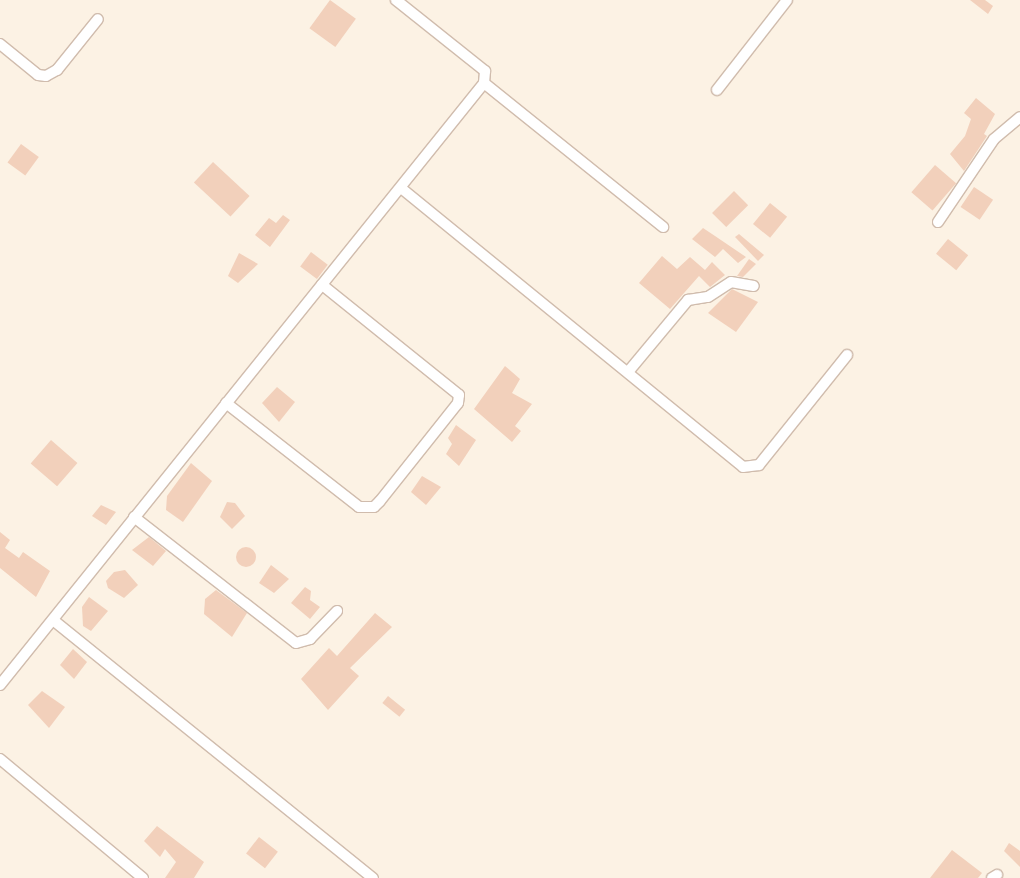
<!DOCTYPE html>
<style>
body{margin:0}
#map{position:relative;width:1020px;height:878px;overflow:hidden;background:#fcf2e4;font-family:"Fira Sans",sans-serif}
div>[style]{position:absolute}
.building>*{inset:0;background:#f2d0bb;transform-origin:0 0}
.round{border-radius:50%}
.roads{filter:drop-shadow(1px 0 #d0bcad) drop-shadow(-1px 0 #d0bcad) drop-shadow(0 1px #d0bcad) drop-shadow(0 -1px #d0bcad)}
.minor>*{height:10px;margin:-5px;padding:0 5px;transform-origin:5px;border-radius:5px;background:#fff}
span{translate:-50% -50%;white-space:nowrap;text-align:center;line-height:1.15;-webkit-text-stroke:4px #fff6ea;paint-order:stroke}
</style>
<div id="map">
<div class="building">
<i style="left:330px;top:0;width:32px;height:35px;rotate:36deg"></i>
<i style="clip-path:polygon(970px 0,985px 0,993px 6px,988px 14px)"></i>
<i style="clip-path:polygon(976px 98px,995px 114px,984px 134px,987px 136px,964px 171px,950px 154px,965px 136px,971px 119px,964px 113px)"></i>
<i style="left:21px;top:144px;width:22px;height:23px;rotate:36deg"></i>
<i style="left:213px;top:162px;width:50px;height:28px;rotate:43deg"></i>
<i style="left:935px;top:165px;width:28px;height:36px;rotate:41deg"></i>
<i style="left:974px;top:187px;width:23px;height:24px;rotate:34deg"></i>
<i style="left:734px;top:191px;width:20px;height:31px;rotate:45deg"></i>
<i style="left:770px;top:203px;width:22px;height:27px;rotate:39deg"></i>
<i style="clip-path:polygon(283px 215px,290px 220px,270px 247px,255px 235px,269px 218px,276px 223px)"></i>
<i style="clip-path:polygon(703px 228px,715px 236px,746px 257px,738px 263px,723px 249px,715px 257px,692px 239px)"></i>
<i style="clip-path:polygon(739px 234px,764px 255px,758px 261px,735px 237px)"></i>
<i style="left:948px;top:239px;width:26px;height:19px;rotate:39deg"></i>
<i style="left:311px;top:252px;width:21px;height:18px;rotate:37deg"></i>
<i style="clip-path:polygon(239px 253px,258px 264px,238px 283px,228px 276px)"></i>
<i style="clip-path:polygon(662px 256px,677px 269px,690px 257px,705px 270px,712px 262px,725px 275px,710px 287px,699px 276px,670px 309px,639px 283px)"></i>
<i style="clip-path:polygon(749px 259px,756px 264px,743px 277px,737px 276px)"></i>
<i style="clip-path:polygon(732px 289px,758px 302px,736px 332px,708px 313px)"></i>
<i style="clip-path:polygon(505px 366px,520px 379px,512px 393px,532px 404px,515px 426px,521px 431px,512px 442px,474px 409px)"></i>
<i style="clip-path:polygon(277px 387px,295px 402px,279px 422px,262px 403px)"></i>
<i style="clip-path:polygon(456px 425px,476px 440px,459px 466px,446px 454px,452px 444px,448px 438px)"></i>
<i style="left:51px;top:440px;width:35px;height:31px;rotate:41deg"></i>
<i style="clip-path:polygon(191px 463px,212px 481px,183px 522px,166px 510px,167px 496px)"></i>
<i style="clip-path:polygon(422px 476px,441px 487px,426px 505px,411px 492px)"></i>
<i style="clip-path:polygon(227px 502px,235px 503px,245px 516px,232px 529px,220px 517px)"></i>
<i style="clip-path:polygon(101px 505px,116px 512px,106px 525px,92px 516px)"></i>
<i style="clip-path:polygon(0 532px,10px 540px,5px 548px,19px 558px,23px 552px,50px 571px,36px 597px,0 568px)"></i>
<i style="clip-path:polygon(149px 537px,166px 551px,153px 566px,132px 550px)"></i>
<i class="round" style="left:236px;top:547px;width:20px;height:20px"></i>
<i style="clip-path:polygon(271px 565px,289px 579px,274px 593px,259px 583px)"></i>
<i style="clip-path:polygon(125px 570px,138px 585px,124px 598px,108px 588px,106px 581px,114px 572px)"></i>
<i style="clip-path:polygon(305px 587px,311px 591px,310px 600px,320px 607px,310px 619px,291px 603px)"></i>
<i style="clip-path:polygon(216px 590px,247px 613px,232px 637px,204px 614px,205px 599px)"></i>
<i style="clip-path:polygon(89px 597px,108px 611px,91px 631px,83px 626px,82px 607px)"></i>
<i style="clip-path:polygon(375px 613px,392px 627px,350px 668px,359px 676px,328px 710px,301px 679px,329px 648px,337px 656px)"></i>
<i style="clip-path:polygon(73px 649px,87px 662px,74px 679px,60px 665px)"></i>
<i style="clip-path:polygon(42px 691px,65px 707px,49px 728px,28px 705px)"></i>
<i style="left:388px;top:696px;width:22px;height:9px;rotate:39deg"></i>
<i style="clip-path:polygon(157px 826px,204px 862px,194px 878px,165px 878px,176px 862px,165px 849px,160px 857px,144px 841px)"></i>
<i style="left:259px;top:837px;width:24px;height:21px;rotate:38deg"></i>
<i style="clip-path:polygon(1009px 843px,1020px 851px,1020px 867px,1004px 851px)"></i>
<i style="clip-path:polygon(952px 850px,982px 873px,978px 878px,930px 878px)"></i>
</div>
<div class="roads">
<div class="minor">
<i style="left:0;top:44px;width:49px;rotate:39.2deg"></i>
<i style="left:38px;top:75px;width:8px;rotate:7deg"></i>
<i style="left:46px;top:76px;width:13px;rotate:-29deg"></i>
<i style="left:57px;top:70px;width:65px;rotate:-51.2deg"></i>
<i style="left:484px;top:83px;width:230px;rotate:38.8deg"></i>
<i style="left:717px;top:90px;width:114px;rotate:-52.1deg"></i>
<i style="left:401px;top:188px;width:441px;rotate:39.2deg"></i>
<i style="left:743px;top:467px;width:16px;rotate:-7deg"></i>
<i style="left:759px;top:465px;width:141px;rotate:-51.3deg"></i>
<i style="left:938px;top:222px;width:100px;rotate:-56deg"></i>
<i style="left:994px;top:139px;width:34px;rotate:-40deg"></i>
<i style="left:628px;top:372px;width:94px;rotate:-50.2deg"></i>
<i style="left:688px;top:300px;width:20px;rotate:-9deg"></i>
<i style="left:708px;top:297px;width:27px;rotate:-33deg"></i>
<i style="left:731px;top:282px;width:23px;rotate:10deg"></i>
<i style="left:226px;top:403px;width:169px;rotate:38deg"></i>
<i style="left:359px;top:507px;width:15px"></i>
<i style="left:374px;top:507px;width:8px;rotate:-45deg"></i>
<i style="left:380px;top:501px;width:125px;rotate:-51.5deg"></i>
<i style="left:458px;top:403px;width:8px;rotate:-83deg"></i>
<i style="left:459px;top:395px;width:176px;rotate:-141.2deg"></i>
<i style="left:134px;top:517px;width:205px;rotate:37.9deg"></i>
<i style="left:296px;top:643px;width:15px;rotate:-16deg"></i>
<i style="left:310px;top:639px;width:39px;rotate:-46deg"></i>
<i style="left:53px;top:620px;width:411px;rotate:38.9deg"></i>
<i style="left:0;top:685px;width:772px;rotate:-51.2deg"></i>
<i style="left:484px;top:83px;width:12px;rotate:-85deg"></i>
<i style="left:485px;top:71px;width:114px;rotate:-141.4deg"></i>
<i style="left:0;top:759px;width:186px;rotate:39.8deg"></i>
<i style="left:992px;top:878px;width:6px;rotate:-31deg"></i>
</div>
</div>
</div>
